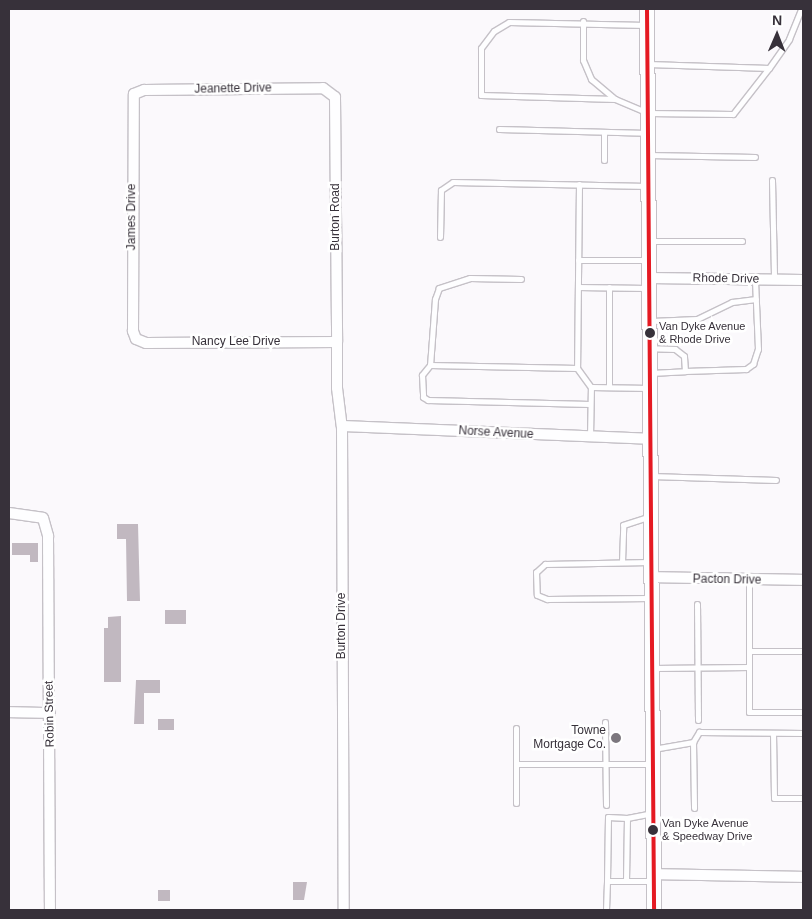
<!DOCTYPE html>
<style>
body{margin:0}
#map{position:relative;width:812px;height:919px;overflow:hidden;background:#fbf9fc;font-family:Arial,sans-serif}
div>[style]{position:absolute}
.building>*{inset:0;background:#c1b8c0;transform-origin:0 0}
.roads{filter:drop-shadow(1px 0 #c5c1c7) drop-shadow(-1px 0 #c5c1c7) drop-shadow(0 1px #c5c1c7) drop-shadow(0 -1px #c5c1c7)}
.service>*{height:5px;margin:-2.5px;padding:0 2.5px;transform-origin:2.5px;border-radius:2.5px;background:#fefeff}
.minor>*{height:10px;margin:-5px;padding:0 5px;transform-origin:5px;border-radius:5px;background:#fefeff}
.secondary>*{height:14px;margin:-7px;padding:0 7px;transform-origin:7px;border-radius:7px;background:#fefeff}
.bus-1>*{height:4px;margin:-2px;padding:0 2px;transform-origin:2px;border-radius:2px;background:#e51a23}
.dots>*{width:14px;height:14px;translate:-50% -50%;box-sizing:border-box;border:2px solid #fff;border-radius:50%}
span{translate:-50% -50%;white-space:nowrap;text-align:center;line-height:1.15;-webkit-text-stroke:5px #fff;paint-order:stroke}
.bus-label{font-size:11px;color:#37313a}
.left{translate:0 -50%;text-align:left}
.street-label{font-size:12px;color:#37313a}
.poi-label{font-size:12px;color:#37313a}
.right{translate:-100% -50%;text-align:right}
.frame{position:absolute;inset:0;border:10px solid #37313a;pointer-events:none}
.north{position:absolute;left:752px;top:10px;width:50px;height:50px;-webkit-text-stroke:4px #fff;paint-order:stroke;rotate:1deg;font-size:14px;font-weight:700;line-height:20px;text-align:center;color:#37313a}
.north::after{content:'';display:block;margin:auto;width:18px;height:22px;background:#37313a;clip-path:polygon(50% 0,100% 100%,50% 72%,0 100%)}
</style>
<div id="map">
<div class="building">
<i style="clip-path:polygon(117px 524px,138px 524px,140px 601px,127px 601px,126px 539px,117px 539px)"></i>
<i style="clip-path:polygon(12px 543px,38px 543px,38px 562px,30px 562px,30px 555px,12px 555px)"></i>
<i style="left:165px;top:610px;width:21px;height:14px"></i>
<i style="clip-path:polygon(121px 616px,121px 682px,104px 682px,104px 628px,108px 628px,108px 617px)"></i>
<i style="clip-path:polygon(136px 680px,160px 680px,160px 693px,144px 693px,144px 724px,134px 724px)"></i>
<i style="left:158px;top:719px;width:16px;height:11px"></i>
<i style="clip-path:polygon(293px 882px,307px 882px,304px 900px,293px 900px)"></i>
<i style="left:158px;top:890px;width:12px;height:11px"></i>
</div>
<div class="roads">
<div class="service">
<i style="left:583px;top:21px;width:39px;rotate:90deg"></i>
<i style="left:583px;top:60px;width:21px;rotate:67deg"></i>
<i style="left:591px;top:79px;width:31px;rotate:40deg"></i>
<i style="left:615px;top:99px;width:36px;rotate:23deg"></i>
<i style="left:648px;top:113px;width:85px;rotate:0.7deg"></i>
<i style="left:733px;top:114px;width:58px;rotate:-52deg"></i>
<i style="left:648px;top:64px;width:121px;rotate:1.9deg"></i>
<i style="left:769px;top:68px;width:35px;rotate:-55deg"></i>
<i style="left:789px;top:39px;width:32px;rotate:-68deg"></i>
<i style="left:615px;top:99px;width:134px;rotate:-178.3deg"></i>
<i style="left:481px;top:95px;width:47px;rotate:-90deg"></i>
<i style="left:481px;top:48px;width:21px;rotate:-53deg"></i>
<i style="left:494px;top:31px;width:17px;rotate:-31deg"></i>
<i style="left:509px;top:22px;width:137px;rotate:1.3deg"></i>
<i style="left:499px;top:129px;width:148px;rotate:1.5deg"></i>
<i style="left:648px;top:155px;width:107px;rotate:1.1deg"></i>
<i style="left:604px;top:160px;width:27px;rotate:-90deg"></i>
<i style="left:772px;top:180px;width:99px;rotate:88.8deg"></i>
<i style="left:579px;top:184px;width:184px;rotate:90.6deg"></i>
<i style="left:577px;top:368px;width:24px;rotate:54deg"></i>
<i style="left:440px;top:237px;width:47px;rotate:-88.8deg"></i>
<i style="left:441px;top:190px;width:14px;rotate:-34deg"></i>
<i style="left:453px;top:182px;width:195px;rotate:1.2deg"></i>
<i style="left:650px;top:241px;width:92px"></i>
<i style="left:578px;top:260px;width:70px"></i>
<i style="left:521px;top:279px;width:51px;rotate:-178.9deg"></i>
<i style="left:470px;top:278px;width:33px;rotate:162deg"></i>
<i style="left:439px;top:288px;width:12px;rotate:110deg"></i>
<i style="left:435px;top:299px;width:66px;rotate:94.3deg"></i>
<i style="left:430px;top:365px;width:147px;rotate:1.2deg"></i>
<i style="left:578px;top:287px;width:69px;rotate:0.8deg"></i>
<i style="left:651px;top:321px;width:46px;rotate:-2.5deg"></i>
<i style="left:697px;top:319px;width:39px;rotate:-26deg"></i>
<i style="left:732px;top:302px;width:24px;rotate:-7deg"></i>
<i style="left:430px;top:365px;width:13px;rotate:129deg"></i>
<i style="left:422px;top:375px;width:22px;rotate:87deg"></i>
<i style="left:423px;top:397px;width:6px;rotate:31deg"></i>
<i style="left:428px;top:400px;width:162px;rotate:1.4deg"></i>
<i style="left:685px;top:371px;width:61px;rotate:-1.9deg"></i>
<i style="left:746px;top:369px;width:9px;rotate:-36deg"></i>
<i style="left:753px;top:364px;width:16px;rotate:-72deg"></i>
<i style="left:758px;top:349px;width:69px;rotate:-92.5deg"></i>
<i style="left:650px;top:373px;width:35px;rotate:-3deg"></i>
<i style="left:685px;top:371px;width:15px;rotate:-94deg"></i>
<i style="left:684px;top:356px;width:11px;rotate:-142deg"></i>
<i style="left:675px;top:349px;width:24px;rotate:-178deg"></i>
<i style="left:609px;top:387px;width:100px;rotate:-90deg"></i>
<i style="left:590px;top:437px;width:50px;rotate:-88.9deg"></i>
<i style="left:591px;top:387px;width:59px;rotate:1deg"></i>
<i style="left:651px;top:476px;width:125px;rotate:1.8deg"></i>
<i style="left:622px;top:562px;width:37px;rotate:-88deg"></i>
<i style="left:623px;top:525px;width:28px;rotate:-18deg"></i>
<i style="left:650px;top:562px;width:105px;rotate:178.9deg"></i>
<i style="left:545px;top:564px;width:12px;rotate:138deg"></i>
<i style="left:536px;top:572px;width:23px;rotate:88deg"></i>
<i style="left:537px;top:595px;width:11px;rotate:22deg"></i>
<i style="left:547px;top:599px;width:104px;rotate:-0.6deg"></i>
<i style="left:697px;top:604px;width:116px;rotate:89.5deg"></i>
<i style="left:749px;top:651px;width:54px"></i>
<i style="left:749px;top:667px;width:45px;rotate:90deg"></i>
<i style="left:749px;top:712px;width:54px"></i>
<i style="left:654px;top:668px;width:95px;rotate:-0.6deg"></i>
<i style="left:749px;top:667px;width:87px;rotate:-90deg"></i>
<i style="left:605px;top:722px;width:83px;rotate:89.3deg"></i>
<i style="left:773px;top:733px;width:65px;rotate:89.1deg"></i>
<i style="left:774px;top:798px;width:29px"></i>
<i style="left:693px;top:742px;width:66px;rotate:89.1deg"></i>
<i style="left:653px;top:749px;width:41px;rotate:-9.9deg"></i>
<i style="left:693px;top:742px;width:12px;rotate:-59deg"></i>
<i style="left:699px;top:732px;width:104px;rotate:0.6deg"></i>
<i style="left:516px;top:764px;width:135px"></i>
<i style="left:516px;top:803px;width:75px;rotate:-90deg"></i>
<i style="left:607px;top:881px;width:64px;rotate:-89.1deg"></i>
<i style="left:608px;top:817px;width:19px;rotate:3deg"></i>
<i style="left:626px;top:881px;width:63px;rotate:-89.1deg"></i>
<i style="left:627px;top:818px;width:25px;rotate:-11deg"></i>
<i style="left:606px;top:910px;width:29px;rotate:-88deg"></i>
<i style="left:607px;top:881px;width:45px"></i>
</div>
<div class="minor">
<i style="left:649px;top:278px;width:154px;rotate:0.7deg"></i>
<i style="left:337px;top:342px;width:191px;rotate:179.7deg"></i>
<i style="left:146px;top:343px;width:11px;rotate:-158deg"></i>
<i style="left:136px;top:339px;width:9px;rotate:-111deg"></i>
<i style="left:133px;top:331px;width:237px;rotate:-89.8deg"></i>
<i style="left:134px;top:94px;width:11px;rotate:-22deg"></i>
<i style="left:144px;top:90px;width:179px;rotate:-0.6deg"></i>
<i style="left:323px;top:88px;width:15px;rotate:37deg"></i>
<i style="left:335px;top:97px;width:245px;rotate:89.5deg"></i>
<i style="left:337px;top:342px;width:46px;rotate:90deg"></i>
<i style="left:337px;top:388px;width:38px;rotate:83deg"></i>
<i style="left:342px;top:426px;width:484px;rotate:89.8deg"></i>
<i style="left:342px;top:426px;width:308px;rotate:2.4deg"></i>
<i style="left:9px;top:513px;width:34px;rotate:8deg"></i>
<i style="left:43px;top:518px;width:19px;rotate:74deg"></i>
<i style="left:48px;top:536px;width:374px;rotate:89.7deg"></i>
<i style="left:651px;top:577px;width:152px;rotate:1.1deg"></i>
<i style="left:9px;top:712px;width:41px;rotate:1.4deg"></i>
<i style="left:653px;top:874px;width:150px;rotate:1.1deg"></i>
</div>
<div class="secondary">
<i style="left:647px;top:9px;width:901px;rotate:89.55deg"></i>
</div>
</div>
<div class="bus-1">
<i style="left:647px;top:9px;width:901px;rotate:89.55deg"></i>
</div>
<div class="dots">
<i style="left:650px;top:333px;background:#37313a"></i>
<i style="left:616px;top:738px;background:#7c777e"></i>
<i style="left:653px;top:830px;background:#37313a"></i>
</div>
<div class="bus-label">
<span class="left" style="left:659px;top:333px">Van Dyke Avenue<br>&amp; Rhode Drive</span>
<span class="left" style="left:662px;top:830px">Van Dyke Avenue<br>&amp; Speedway Drive</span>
</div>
<div class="street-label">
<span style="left:233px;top:89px;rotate:-1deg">Jeanette Drive</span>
<span style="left:132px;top:217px;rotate:-90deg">James Drive</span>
<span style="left:336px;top:217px;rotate:-90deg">Burton Road</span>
<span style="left:726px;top:279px;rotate:1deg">Rhode Drive</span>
<span style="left:236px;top:342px">Nancy Lee Drive</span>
<span style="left:496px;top:433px;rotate:3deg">Norse Avenue</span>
<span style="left:727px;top:580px;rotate:1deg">Pacton Drive</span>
<span style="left:342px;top:626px;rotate:-90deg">Burton Drive</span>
<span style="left:50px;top:714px;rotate:-91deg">Robin Street</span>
</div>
<div class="poi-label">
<span class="right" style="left:606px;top:738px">Towne<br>Mortgage Co.</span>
</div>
<div class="frame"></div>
<div class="north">N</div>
</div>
